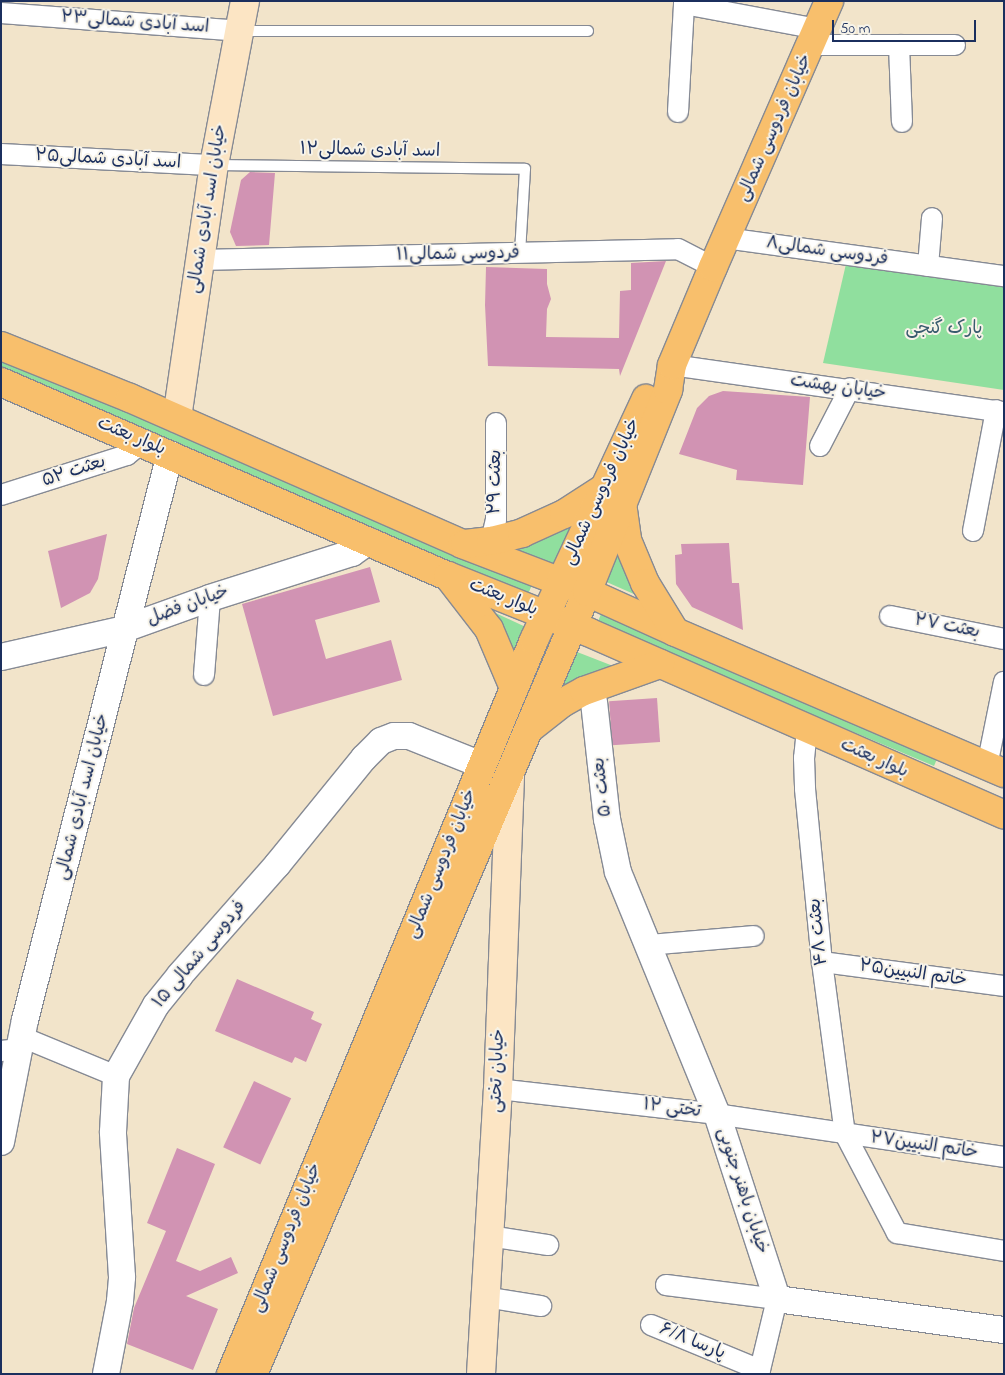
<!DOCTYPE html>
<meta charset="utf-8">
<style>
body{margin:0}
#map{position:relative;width:1005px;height:1375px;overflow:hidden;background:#f2e4ca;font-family:"Indie Flower","Playpen Sans Arabic",sans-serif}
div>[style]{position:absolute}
.green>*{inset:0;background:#90df9e;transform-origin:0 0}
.building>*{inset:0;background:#d193b3;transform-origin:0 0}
.roads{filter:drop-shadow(1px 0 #868a94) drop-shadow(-1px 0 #868a94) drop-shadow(0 1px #868a94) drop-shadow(0 -1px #868a94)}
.service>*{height:10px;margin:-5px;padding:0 5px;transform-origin:5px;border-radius:5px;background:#fff}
.minor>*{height:20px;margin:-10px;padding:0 10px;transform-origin:10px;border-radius:10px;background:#fff}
.tertiary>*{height:26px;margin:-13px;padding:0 13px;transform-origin:13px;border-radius:13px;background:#fff}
.secondary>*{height:28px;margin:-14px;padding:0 14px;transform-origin:14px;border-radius:14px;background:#fce5c4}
.primary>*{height:28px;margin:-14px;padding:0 14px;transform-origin:14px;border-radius:14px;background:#f8bf6c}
span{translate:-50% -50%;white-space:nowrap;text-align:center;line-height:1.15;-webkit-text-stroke:4px #f7f3e8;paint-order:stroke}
.street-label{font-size:18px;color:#1b2f5e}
.park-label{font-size:18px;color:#385b6e}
.frame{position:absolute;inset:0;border:2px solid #1b2f5e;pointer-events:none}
.scale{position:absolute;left:832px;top:20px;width:144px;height:22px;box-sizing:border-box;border:2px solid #1b2f5e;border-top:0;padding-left:6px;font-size:15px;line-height:18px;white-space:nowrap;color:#1b2f5e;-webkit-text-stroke:4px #f7f3e8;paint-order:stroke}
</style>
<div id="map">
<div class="green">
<i style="clip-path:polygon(846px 264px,1004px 286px,1004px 390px,823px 363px)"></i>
<i style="left:1px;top:359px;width:577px;height:12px;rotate:23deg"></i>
<i style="clip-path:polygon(580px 513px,557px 567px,505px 546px)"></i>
<i style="clip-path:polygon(620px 537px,643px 598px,602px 580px)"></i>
<i style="clip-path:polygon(476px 604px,530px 629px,515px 666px)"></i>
<i style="clip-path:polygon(601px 614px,937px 759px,934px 766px,597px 624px)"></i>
<i style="clip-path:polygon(572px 650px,626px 671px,551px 701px)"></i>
</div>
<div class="building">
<i style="clip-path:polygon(250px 172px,275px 173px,269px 245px,236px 246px,230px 232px,241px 180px)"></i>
<i style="clip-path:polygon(666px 261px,620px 376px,619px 369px,488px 366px,485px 305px,486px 267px,547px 269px,547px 284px,551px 299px,547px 309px,546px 337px,619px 338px,620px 291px,631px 290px,631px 263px)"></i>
<i style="clip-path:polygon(723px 391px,810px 397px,803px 485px,736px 480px,737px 470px,679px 454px,697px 408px,709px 396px)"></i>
<i style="clip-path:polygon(107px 534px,98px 579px,90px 593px,61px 608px,48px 551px)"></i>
<i style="clip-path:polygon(729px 543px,732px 583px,739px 583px,743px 630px,692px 607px,676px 584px,675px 555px,682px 554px,681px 544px)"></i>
<i style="clip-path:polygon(370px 567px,380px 602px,315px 620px,326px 659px,391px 640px,402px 680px,273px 716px,242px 604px)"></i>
<i style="left:657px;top:698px;width:44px;height:48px;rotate:86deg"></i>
<i style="clip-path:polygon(237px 979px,314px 1012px,311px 1019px,322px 1024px,306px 1062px,295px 1057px,292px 1063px,215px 1031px)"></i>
<i style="left:254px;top:1081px;width:41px;height:73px;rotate:25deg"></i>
<i style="clip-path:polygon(177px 1148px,215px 1164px,176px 1261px,200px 1271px,231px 1257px,238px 1273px,186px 1296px,218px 1309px,193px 1370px,127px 1344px,134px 1308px,166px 1231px,147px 1223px)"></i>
</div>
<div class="roads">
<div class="service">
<i style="left:239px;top:31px;width:349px"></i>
<i style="left:215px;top:165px;width:310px;rotate:0.7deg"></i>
<i style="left:525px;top:169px;width:85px;rotate:93.4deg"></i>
</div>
<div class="minor">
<i style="left:684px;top:1px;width:3px;rotate:90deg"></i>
<i style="left:684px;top:4px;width:136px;rotate:10.6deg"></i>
<i style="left:1px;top:13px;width:238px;rotate:4.3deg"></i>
<i style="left:812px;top:45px;width:143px"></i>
<i style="left:899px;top:45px;width:77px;rotate:87.8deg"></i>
<i style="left:678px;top:112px;width:108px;rotate:-86.8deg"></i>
<i style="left:1px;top:154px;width:213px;rotate:3deg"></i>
<i style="left:725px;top:238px;width:282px;rotate:7.8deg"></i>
<i style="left:199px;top:260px;width:479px;rotate:-1.3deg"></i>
<i style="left:678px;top:249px;width:39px;rotate:27deg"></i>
<i style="left:928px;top:266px;width:48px;rotate:-85.2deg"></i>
<i style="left:672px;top:365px;width:335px;rotate:8.1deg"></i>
<i style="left:820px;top:446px;width:65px;rotate:-62.7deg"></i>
<i style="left:1px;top:495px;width:132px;rotate:-17.6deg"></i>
<i style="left:127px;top:455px;width:21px;rotate:-39deg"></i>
<i style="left:973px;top:531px;width:123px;rotate:-79.2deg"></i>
<i style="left:491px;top:541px;width:22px;rotate:-77deg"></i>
<i style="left:496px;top:520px;width:97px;rotate:-90deg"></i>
<i style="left:890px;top:616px;width:116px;rotate:11.4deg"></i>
<i style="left:204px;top:675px;width:77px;rotate:-85.5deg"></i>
<i style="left:807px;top:730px;width:28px;rotate:96deg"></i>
<i style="left:804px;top:758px;width:31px;rotate:88deg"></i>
<i style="left:805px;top:789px;width:174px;rotate:84.4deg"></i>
<i style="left:822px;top:962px;width:174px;rotate:82.4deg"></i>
<i style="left:845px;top:1134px;width:112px;rotate:62.3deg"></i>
<i style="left:897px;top:1233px;width:109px;rotate:9.5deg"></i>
<i style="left:987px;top:766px;width:86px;rotate:-78.6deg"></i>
<i style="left:648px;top:945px;width:106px;rotate:-4.9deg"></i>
<i style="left:822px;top:962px;width:184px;rotate:7.5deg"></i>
<i style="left:22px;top:1037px;width:102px;rotate:22.5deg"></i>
<i style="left:1px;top:1051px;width:19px;rotate:-6deg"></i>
<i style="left:498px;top:1089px;width:220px;rotate:6.5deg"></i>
<i style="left:717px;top:1114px;width:290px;rotate:8.5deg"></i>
<i style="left:489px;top:1236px;width:60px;rotate:8.7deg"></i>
<i style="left:666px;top:1285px;width:112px;rotate:7.2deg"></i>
<i style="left:777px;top:1299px;width:77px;rotate:103.5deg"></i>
<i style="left:485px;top:1297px;width:57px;rotate:9.1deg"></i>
<i style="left:651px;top:1325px;width:118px;rotate:22.4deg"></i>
</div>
<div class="tertiary">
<i style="left:1px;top:657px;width:126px;rotate:-12.8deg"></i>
<i style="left:124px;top:629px;width:91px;rotate:-19.8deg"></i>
<i style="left:210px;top:598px;width:149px;rotate:-17.6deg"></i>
<i style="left:352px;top:553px;width:21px;rotate:-35deg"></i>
<i style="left:594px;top:702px;width:118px;rotate:83.7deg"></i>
<i style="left:607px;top:819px;width:54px;rotate:78.3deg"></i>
<i style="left:618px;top:872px;width:261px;rotate:67.8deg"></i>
<i style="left:717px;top:1114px;width:194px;rotate:72deg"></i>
<i style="left:777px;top:1299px;width:229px;rotate:7.8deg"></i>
<i style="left:1px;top:1142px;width:124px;rotate:-78.9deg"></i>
<i style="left:25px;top:1020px;width:584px;rotate:-75.63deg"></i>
<i style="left:106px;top:1374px;width:74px;rotate:-79.1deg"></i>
<i style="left:120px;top:1301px;width:24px;rotate:-85deg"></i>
<i style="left:122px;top:1277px;width:145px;rotate:-93.6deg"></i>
<i style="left:113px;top:1132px;width:56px;rotate:-86.9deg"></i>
<i style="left:116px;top:1076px;width:81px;rotate:-60.6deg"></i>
<i style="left:156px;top:1005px;width:38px;rotate:-51deg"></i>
<i style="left:180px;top:975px;width:147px;rotate:-48.6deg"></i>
<i style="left:277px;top:865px;width:138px;rotate:-50.9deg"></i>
<i style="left:364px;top:758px;width:24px;rotate:-45deg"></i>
<i style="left:381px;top:741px;width:14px;rotate:-21deg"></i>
<i style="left:394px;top:736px;width:15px"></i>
<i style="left:409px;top:736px;width:79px;rotate:21.7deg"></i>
</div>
<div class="secondary">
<i style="left:177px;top:418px;width:256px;rotate:-81.7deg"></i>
<i style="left:214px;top:165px;width:167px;rotate:-79.3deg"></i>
<i style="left:481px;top:1374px;width:286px;rotate:-86.6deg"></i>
<i style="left:498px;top:1089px;width:313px;rotate:-87.8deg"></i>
</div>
<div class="primary">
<i style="left:1px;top:346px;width:139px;rotate:22deg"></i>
<i style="left:130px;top:398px;width:363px;rotate:23.7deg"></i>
<i style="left:462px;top:544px;width:134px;rotate:21deg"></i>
<i style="left:587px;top:592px;width:97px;rotate:24.4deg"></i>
<i style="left:675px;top:632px;width:358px;rotate:23.2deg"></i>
<i style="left:1px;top:382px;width:487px;rotate:23.5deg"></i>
<i style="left:448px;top:576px;width:151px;rotate:21.8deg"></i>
<i style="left:588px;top:632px;width:454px;rotate:23.7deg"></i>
<i style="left:622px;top:503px;width:37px;rotate:82deg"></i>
<i style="left:627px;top:540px;width:47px;rotate:67.3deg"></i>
<i style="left:645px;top:583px;width:57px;rotate:58.5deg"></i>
<i style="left:465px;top:544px;width:26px;rotate:-7deg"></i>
<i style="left:491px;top:541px;width:32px;rotate:-14deg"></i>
<i style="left:522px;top:533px;width:46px;rotate:-24.3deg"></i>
<i style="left:564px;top:514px;width:46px;rotate:-32.7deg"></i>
<i style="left:448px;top:576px;width:67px;rotate:52.3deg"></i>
<i style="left:489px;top:629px;width:64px;rotate:67deg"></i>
<i style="left:529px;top:729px;width:42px;rotate:-38.2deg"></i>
<i style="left:562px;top:703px;width:25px;rotate:-29deg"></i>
<i style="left:584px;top:691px;width:81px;rotate:-19.6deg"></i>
<i style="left:231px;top:1374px;width:794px;rotate:-67.57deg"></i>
<i style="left:534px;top:640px;width:266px;rotate:-65.1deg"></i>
<i style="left:253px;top:1374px;width:850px;rotate:-66.87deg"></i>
<i style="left:587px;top:592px;width:218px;rotate:-68.1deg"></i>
<i style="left:668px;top:390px;width:25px;rotate:-81deg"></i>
<i style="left:672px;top:365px;width:106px;rotate:-67.3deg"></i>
<i style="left:713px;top:267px;width:290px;rotate:-66.4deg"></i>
</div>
</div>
<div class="street-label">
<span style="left:135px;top:23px;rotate:4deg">اسد آبادی شمالی۲۳</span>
<span style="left:775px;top:128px;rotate:-66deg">خیابان فردوسی شمالی</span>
<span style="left:370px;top:151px;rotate:1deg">اسد آبادی شمالی۱۲</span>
<span style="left:108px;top:160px;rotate:3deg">اسد آبادی شمالی۲۵</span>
<span style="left:208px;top:209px;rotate:-81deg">خیابان اسد آبادی شمالی</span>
<span style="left:827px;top:252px;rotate:8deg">فردوسی شمالی۸</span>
<span style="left:458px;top:255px;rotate:-1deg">فردوسی شمالی۱۱</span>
<span style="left:838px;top:388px;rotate:8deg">خیابان بهشت</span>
<span style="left:131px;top:437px;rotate:23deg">بلوار بعثت</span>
<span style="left:74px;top:472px;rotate:-18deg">بعثت ۵۲</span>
<span style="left:496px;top:482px;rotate:-89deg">بعثت ۲۹</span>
<span style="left:602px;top:492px;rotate:-65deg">خیابان فردوسی شمالی</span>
<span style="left:503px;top:598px;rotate:22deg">بلوار بعثت</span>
<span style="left:188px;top:606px;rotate:-20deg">خیابان فضل</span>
<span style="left:947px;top:627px;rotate:11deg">بعثت ۲۷</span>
<span style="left:874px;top:759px;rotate:24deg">بلوار بعثت</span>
<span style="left:603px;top:787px;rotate:-97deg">بعثت ۵۰</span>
<span style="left:83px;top:797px;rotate:-76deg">خیابان اسد آبادی شمالی</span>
<span style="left:442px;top:864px;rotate:-68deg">خیابان فردوسی شمالی</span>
<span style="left:819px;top:932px;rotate:-96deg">بعثت ۴۸</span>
<span style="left:200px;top:955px;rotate:-50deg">فردوسی شمالی ۱۵</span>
<span style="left:913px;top:974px;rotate:8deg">خاتم النبیین۲۵</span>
<span style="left:498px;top:1071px;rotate:-88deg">خیابان تختی</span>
<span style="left:672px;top:1109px;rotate:7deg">تختی ۱۲</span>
<span style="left:924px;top:1146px;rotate:8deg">خاتم النبیین۲۷</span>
<span style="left:742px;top:1191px;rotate:72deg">خیابان باهنر جنوبی</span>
<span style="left:287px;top:1238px;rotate:-68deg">خیابان فردوسی شمالی</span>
<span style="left:692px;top:1342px;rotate:22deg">پارسا ۶/۸</span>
</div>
<div class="park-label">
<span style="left:944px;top:329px">پارک گنجی</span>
</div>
<div class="frame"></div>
<div class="scale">50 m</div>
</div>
